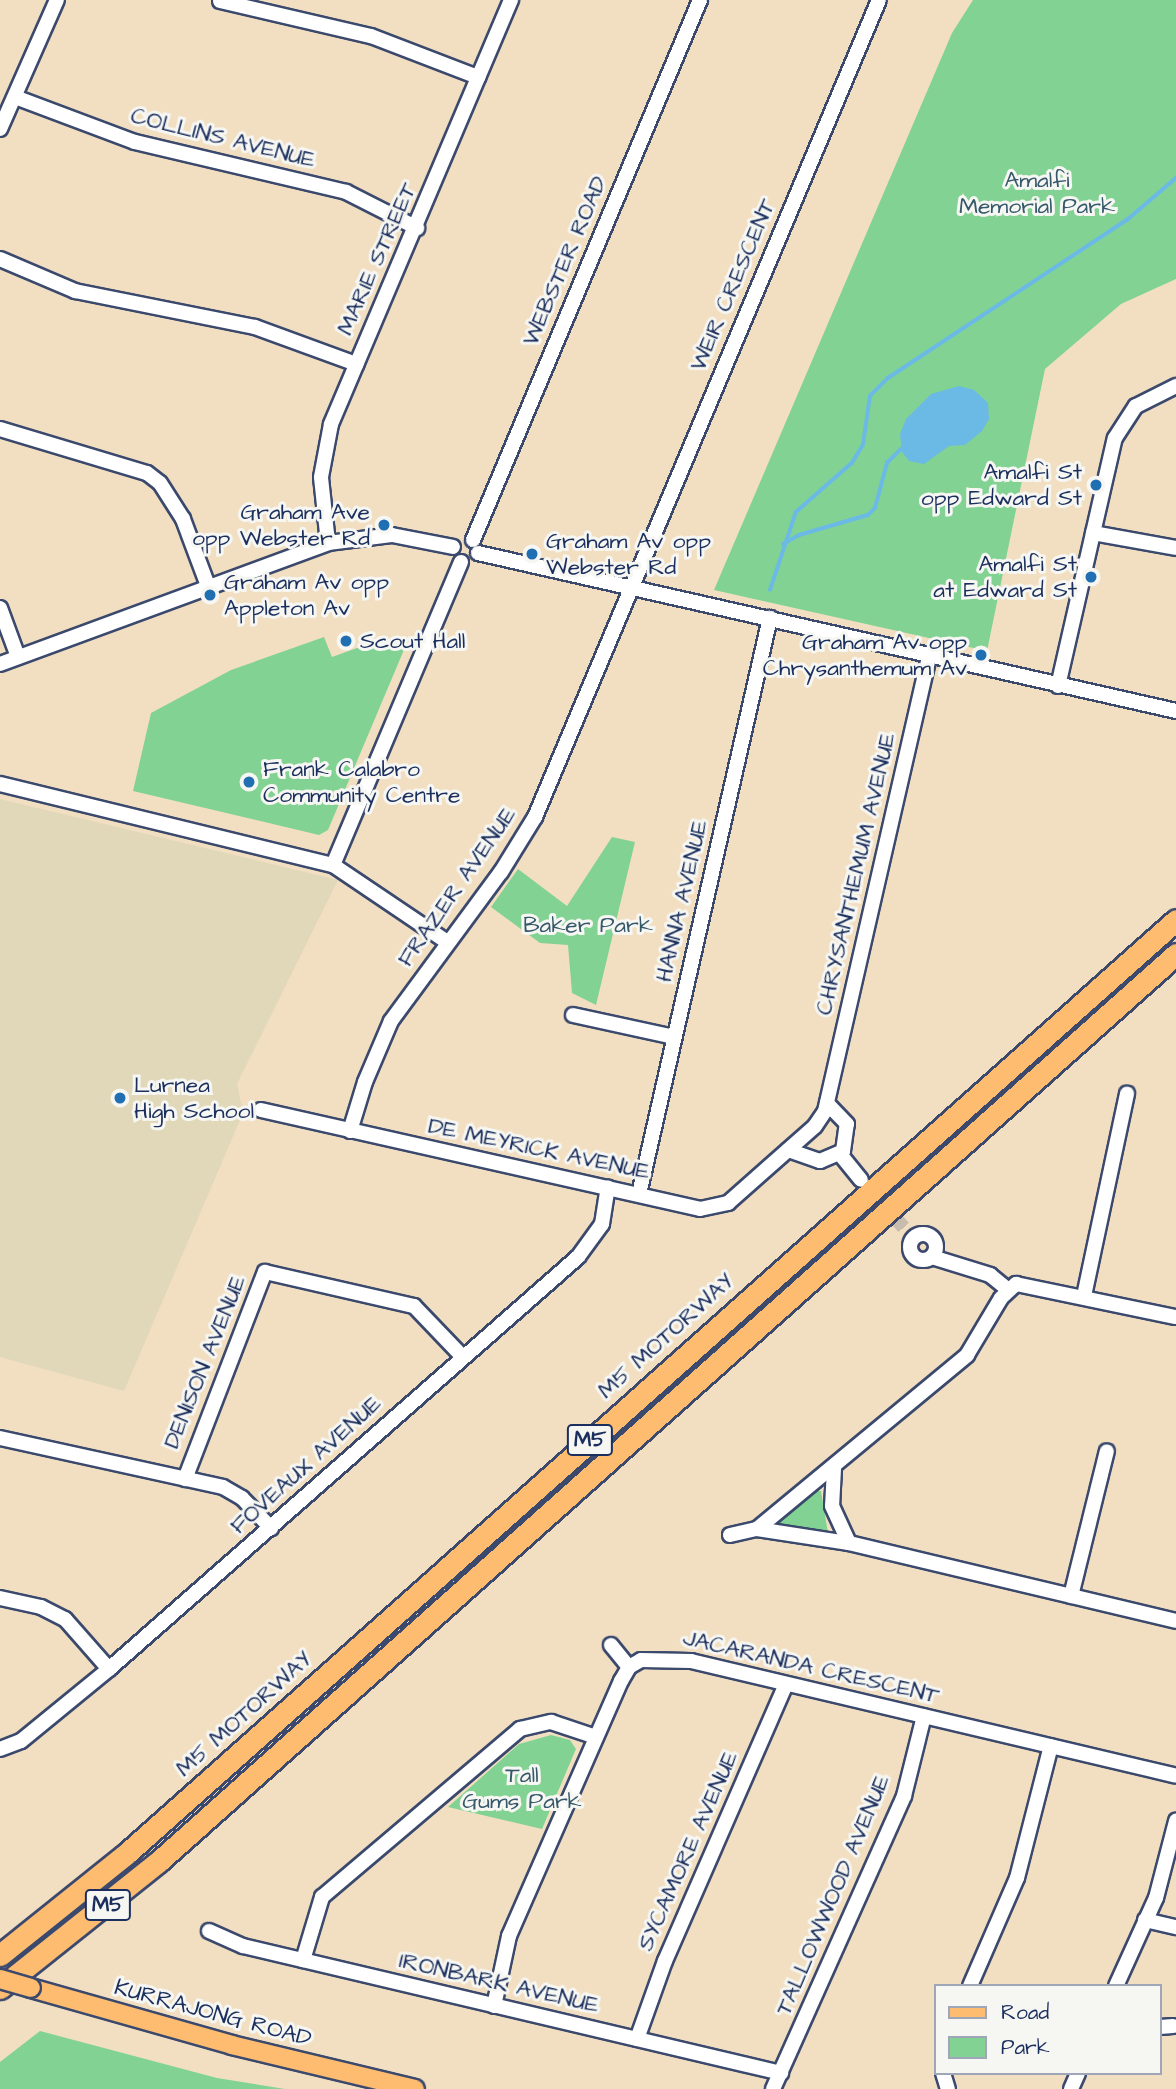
<!DOCTYPE html>
<style>
body{margin:0}
#map{position:relative;width:1176px;height:2089px;overflow:hidden;background:#f2dfc2;font-family:"Architects Daughter",sans-serif}
div>[style]{position:absolute}
.built>*{inset:0;background:#e0d8b8}
.green>*{inset:0;background:#82d393}
.water>*{inset:0;background:#6bb9e5}
.stream>*{height:3.5px;margin:-1.75px;padding:0 1.75px;transform-origin:1.75px;border-radius:1.75px;background:#6bb9e5}
.minor-tunnel>*{height:14px;margin-top:-7px;transform-origin:0;background:repeating-linear-gradient(90deg,#c7bcae 0 14px,transparent 0 21px)}
.roads{filter:drop-shadow(2px 0 #3b496d) drop-shadow(-2px 0 #3b496d) drop-shadow(0 2px #3b496d) drop-shadow(0 -2px #3b496d)}
.minor>*{height:14px;margin:-7px;padding:0 7px;transform-origin:7px;border-radius:7px;background:#fff}
.minor>.ring{margin:-7px;padding:0;box-sizing:content-box;background:none;border:14px solid #fff;border-radius:50%}
.major>*{height:18px;margin:-9px;padding:0 9px;transform-origin:9px;border-radius:9px;background:#fdbc6f}
.highway>*{height:21px;margin:-10.5px;padding:0 10.5px;transform-origin:10.5px;border-radius:10.5px;background:#fdbc6f}
.bridges{filter:drop-shadow(2px 0 #3b496d) drop-shadow(-2px 0 #3b496d) drop-shadow(0 2px #3b496d) drop-shadow(0 -2px #3b496d)}
.major-bridge>*{height:18px;margin:-9px;padding:0 9px;transform-origin:9px;border-radius:9px;background:#fdbc6f}
.dots>*{width:19px;height:19px;translate:-50% -50%;box-sizing:border-box;border:4px solid #f6f6f2;border-radius:50%}
span{translate:-50% -50%;white-space:nowrap;text-align:center;line-height:1.15;-webkit-text-stroke:6px #f6f6f2;paint-order:stroke}
.shield-label span{padding:2px 5px;background:#f6f6f2;border:2px solid;border-radius:5px;-webkit-text-stroke-width:0}
.shield-label{font-size:21px;color:#1b2f5e;font-weight:700}
.street-label{font-size:23px;color:#1b2f5e}
.park-label{font-size:23px;color:#35586b}
.poi-label{font-size:23px;color:#1b2f5e}
.right{translate:-100% -50%;text-align:right}
.left{translate:0 -50%;text-align:left}
.legend{position:absolute;left:934px;top:1984px;width:228px;height:91px;box-sizing:border-box;background:#f6f6f2;border:2px solid #9ea6b7;margin:0;padding:9px 12px;list-style:none;font-size:21px;color:#1b2f5e}
.legend li{display:flex;align-items:center;gap:14px;height:35px}
.legend b{width:35px;border:2px solid #9ea6b7}
</style>
<div id="map">
<div class="built">
<i style="clip-path:polygon(0 799px,338px 880px,237px 1084px,243px 1113px,124px 1391px,0 1357px)"></i>
</div>
<div class="green">
<i style="clip-path:polygon(973px 0,1176px 0,1176px 279px,1121px 304px,1045px 369px,987px 651px,714px 590px,952px 33px)"></i>
<i style="clip-path:polygon(324px 637px,332px 657px,379px 640px,406px 645px,328px 830px,319px 835px,133px 791px,151px 713px,231px 670px)"></i>
<i style="clip-path:polygon(612px 837px,635px 842px,596px 1005px,572px 993px,568px 945px,540px 943px,491px 907px,518px 869px,567px 906px)"></i>
<i style="clip-path:polygon(814px 1491px,821px 1491px,828px 1533px,777px 1526px,776px 1523px)"></i>
<i style="clip-path:polygon(551px 1735px,570px 1740px,576px 1749px,542px 1829px,448px 1807px,519px 1744px)"></i>
<i style="clip-path:polygon(40px 2031px,217px 2078px,285px 2089px,0 2089px,0 2062px)"></i>
</div>
<div class="water">
<i style="clip-path:polygon(959px 386px,974px 390px,988px 403px,989px 419px,982px 431px,965px 445px,949px 446px,924px 464px,909px 461px,902px 452px,900px 434px,906px 419px,931px 394px)"></i>
</div>
<div class="stream">
<i style="left:783px;top:544px;width:18px;rotate:-29deg"></i>
<i style="left:799px;top:535px;width:72px;rotate:-16.2deg"></i>
<i style="left:868px;top:515px;width:10px;rotate:-45deg"></i>
<i style="left:875px;top:508px;width:47px;rotate:-75.1deg"></i>
<i style="left:887px;top:463px;width:20px;rotate:-45deg"></i>
<i style="left:770px;top:590px;width:82px;rotate:-71.6deg"></i>
<i style="left:796px;top:512px;width:74px;rotate:-41.2deg"></i>
<i style="left:852px;top:463px;width:21px;rotate:-59deg"></i>
<i style="left:863px;top:445px;width:49px;rotate:-81.9deg"></i>
<i style="left:870px;top:396px;width:25px;rotate:-45deg"></i>
<i style="left:888px;top:378px;width:287px;rotate:-33.5deg"></i>
<i style="left:1127px;top:220px;width:65px;rotate:-40.6deg"></i>
</div>
<div class="minor-tunnel">
<i style="left:866px;top:1186px;width:59px;rotate:47.7deg"></i>
</div>
<div class="roads">
<div class="minor">
<i style="left:220px;top:1px;width:155px;rotate:13.1deg"></i>
<i style="left:371px;top:36px;width:115px;rotate:21deg"></i>
<i style="left:15px;top:97px;width:128px;rotate:20.6deg"></i>
<i style="left:135px;top:142px;width:217px;rotate:13.3deg"></i>
<i style="left:346px;top:192px;width:80px;rotate:26.9deg"></i>
<i style="left:0;top:129px;width:141px;rotate:-66.2deg"></i>
<i style="left:0;top:259px;width:82px;rotate:23.1deg"></i>
<i style="left:75px;top:291px;width:184px;rotate:11.3deg"></i>
<i style="left:255px;top:327px;width:108px;rotate:20.1deg"></i>
<i style="left:0;top:429px;width:153px;rotate:16.7deg"></i>
<i style="left:147px;top:473px;width:16px;rotate:38deg"></i>
<i style="left:160px;top:483px;width:43px;rotate:57.4deg"></i>
<i style="left:183px;top:519px;width:72px;rotate:69.5deg"></i>
<i style="left:1093px;top:533px;width:84px;rotate:10.2deg"></i>
<i style="left:473px;top:540px;width:586px;rotate:-67.2deg"></i>
<i style="left:328px;top:543px;width:66px;rotate:-96.1deg"></i>
<i style="left:321px;top:477px;width:54px;rotate:-79.3deg"></i>
<i style="left:331px;top:424px;width:461px;rotate:-67deg"></i>
<i style="left:478px;top:553px;width:716px;rotate:12.75deg"></i>
<i style="left:0;top:608px;width:52px;rotate:69.8deg"></i>
<i style="left:0;top:664px;width:350px;rotate:-20.2deg"></i>
<i style="left:328px;top:543px;width:64px;rotate:-7.1deg"></i>
<i style="left:392px;top:535px;width:62px;rotate:11.1deg"></i>
<i style="left:1058px;top:686px;width:254px;rotate:-77.1deg"></i>
<i style="left:1115px;top:438px;width:38px;rotate:-57deg"></i>
<i style="left:1136px;top:406px;width:45px;rotate:-26.6deg"></i>
<i style="left:0;top:784px;width:343px;rotate:13.7deg"></i>
<i style="left:333px;top:865px;width:138px;rotate:34deg"></i>
<i style="left:333px;top:865px;width:329px;rotate:-67.1deg"></i>
<i style="left:573px;top:1015px;width:103px;rotate:12.3deg"></i>
<i style="left:261px;top:1110px;width:450px;rotate:12.7deg"></i>
<i style="left:700px;top:1209px;width:29px;rotate:-12deg"></i>
<i style="left:728px;top:1203px;width:116px;rotate:-41.5deg"></i>
<i style="left:815px;top:1126px;width:18px;rotate:-56deg"></i>
<i style="left:825px;top:1111px;width:469px;rotate:-77.1deg"></i>
<i style="left:350px;top:1131px;width:51px;rotate:-73deg"></i>
<i style="left:365px;top:1082px;width:66px;rotate:-66.9deg"></i>
<i style="left:391px;top:1021px;width:185px;rotate:-53.6deg"></i>
<i style="left:501px;top:872px;width:65px;rotate:-58.3deg"></i>
<i style="left:535px;top:817px;width:886px;rotate:-67.17deg"></i>
<i style="left:788px;top:1150px;width:34px;rotate:19deg"></i>
<i style="left:820px;top:1161px;width:25px;rotate:-23deg"></i>
<i style="left:843px;top:1151px;width:27px;rotate:-82deg"></i>
<i style="left:847px;top:1124px;width:29px;rotate:-134deg"></i>
<i style="left:840px;top:1154px;width:33px;rotate:51deg"></i>
<i style="left:639px;top:1194px;width:591px;rotate:-77.19deg"></i>
<i class="ring" style="left:910px;top:1234px;width:12px;height:12px"></i>
<i style="left:932px;top:1257px;width:61px;rotate:17.2deg"></i>
<i style="left:990px;top:1275px;width:22px;rotate:39deg"></i>
<i style="left:1084px;top:1296px;width:207px;rotate:-78deg"></i>
<i style="left:0;top:1438px;width:228px;rotate:12.4deg"></i>
<i style="left:223px;top:1487px;width:22px;rotate:30deg"></i>
<i style="left:242px;top:1498px;width:42px;rotate:46deg"></i>
<i style="left:834px;top:1469px;width:37px;rotate:93deg"></i>
<i style="left:832px;top:1506px;width:41px;rotate:65.3deg"></i>
<i style="left:849px;top:1543px;width:336px;rotate:13.4deg"></i>
<i style="left:185px;top:1479px;width:222px;rotate:-68.9deg"></i>
<i style="left:265px;top:1272px;width:153px;rotate:12.9deg"></i>
<i style="left:414px;top:1306px;width:69px;rotate:46.2deg"></i>
<i style="left:757px;top:1529px;width:93px;rotate:8.7deg"></i>
<i style="left:730px;top:1535px;width:28px;rotate:-13deg"></i>
<i style="left:757px;top:1529px;width:273px;rotate:-39.6deg"></i>
<i style="left:967px;top:1355px;width:66px;rotate:-59.2deg"></i>
<i style="left:1001px;top:1298px;width:21px;rotate:-43deg"></i>
<i style="left:1016px;top:1284px;width:163px;rotate:11.7deg"></i>
<i style="left:1071px;top:1596px;width:149px;rotate:-76.1deg"></i>
<i style="left:0;top:1598px;width:42px;rotate:12.4deg"></i>
<i style="left:41px;top:1607px;width:27px;rotate:27deg"></i>
<i style="left:65px;top:1619px;width:67px;rotate:48.7deg"></i>
<i style="left:611px;top:1645px;width:28px;rotate:51deg"></i>
<i style="left:0;top:1749px;width:22px;rotate:-21deg"></i>
<i style="left:21px;top:1741px;width:114px;rotate:-39.3deg"></i>
<i style="left:109px;top:1669px;width:624px;rotate:-41.3deg"></i>
<i style="left:578px;top:1257px;width:41px;rotate:-54deg"></i>
<i style="left:602px;top:1224px;width:37px;rotate:-81deg"></i>
<i style="left:1145px;top:1920px;width:32px;rotate:13deg"></i>
<i style="left:209px;top:1931px;width:37px;rotate:24deg"></i>
<i style="left:243px;top:1946px;width:553px;rotate:13.28deg"></i>
<i style="left:303px;top:1960px;width:66px;rotate:-73.2deg"></i>
<i style="left:322px;top:1897px;width:260px;rotate:-40.3deg"></i>
<i style="left:520px;top:1729px;width:32px;rotate:-13deg"></i>
<i style="left:551px;top:1722px;width:47px;rotate:18.4deg"></i>
<i style="left:970px;top:1986px;width:118px;rotate:-66.5deg"></i>
<i style="left:1017px;top:1878px;width:136px;rotate:-75.6deg"></i>
<i style="left:1116px;top:1986px;width:97px;rotate:-65.6deg"></i>
<i style="left:1156px;top:1898px;width:80px;rotate:-75.4deg"></i>
<i style="left:494px;top:2006px;width:72px;rotate:-77.9deg"></i>
<i style="left:509px;top:1936px;width:279px;rotate:-66.3deg"></i>
<i style="left:621px;top:1681px;width:16px;rotate:-60deg"></i>
<i style="left:629px;top:1667px;width:14px;rotate:-30deg"></i>
<i style="left:641px;top:1660px;width:50px;rotate:1.1deg"></i>
<i style="left:691px;top:1661px;width:498px;rotate:13.3deg"></i>
<i style="left:1160px;top:2027px;width:13px;rotate:-4deg"></i>
<i style="left:637px;top:2039px;width:83px;rotate:-70.3deg"></i>
<i style="left:665px;top:1961px;width:302px;rotate:-66.4deg"></i>
<i style="left:943px;top:2073px;width:17px;rotate:73deg"></i>
<i style="left:773px;top:2089px;width:321px;rotate:-65.9deg"></i>
<i style="left:904px;top:1796px;width:82px;rotate:-76deg"></i>
<i style="left:1071px;top:2089px;width:17px;rotate:-66deg"></i>
</div>
<div class="major">
<i style="left:31px;top:1988px;width:209px;rotate:15.8deg"></i>
<i style="left:232px;top:2045px;width:188px;rotate:13.5deg"></i>
</div>
<div class="highway">
<i style="left:0;top:1955px;width:161px;rotate:-38.7deg"></i>
<i style="left:126px;top:1854px;width:1405px;rotate:-41.65deg"></i>
<i style="left:0;top:1988px;width:202px;rotate:-38.6deg"></i>
<i style="left:158px;top:1862px;width:1364px;rotate:-41.73deg"></i>
</div>
</div>
<div class="bridges">
<div class="major-bridge">
<i style="left:0;top:1979px;width:32px;rotate:16deg"></i>
</div>
</div>
<div class="dots">
<i style="left:1096px;top:485px;background:#1f6fb2"></i>
<i style="left:384px;top:525px;background:#1f6fb2"></i>
<i style="left:532px;top:554px;background:#1f6fb2"></i>
<i style="left:1091px;top:577px;background:#1f6fb2"></i>
<i style="left:210px;top:595px;background:#1f6fb2"></i>
<i style="left:346px;top:641px;background:#1f6fb2"></i>
<i style="left:981px;top:655px;background:#1f6fb2"></i>
<i style="left:249px;top:782px;background:#1f6fb2"></i>
<i style="left:120px;top:1098px;background:#1f6fb2"></i>
</div>
<div class="shield-label">
<span style="left:590px;top:1440px">M5</span>
<span style="left:108px;top:1905px">M5</span>
</div>
<div class="street-label">
<span style="left:223px;top:138px;rotate:14deg">COLLINS AVENUE</span>
<span style="left:377px;top:259px;rotate:-66deg">MARIE STREET</span>
<span style="left:565px;top:261px;rotate:-67deg">WEBSTER ROAD</span>
<span style="left:733px;top:285px;rotate:-67deg">WEIR CRESCENT</span>
<span style="left:856px;top:874px;rotate:-77deg">CHRYSANTHEMUM AVENUE</span>
<span style="left:457px;top:887px;rotate:-55deg">FRAZER AVENUE</span>
<span style="left:682px;top:901px;rotate:-77deg">HANNA AVENUE</span>
<span style="left:539px;top:1149px;rotate:12deg">DE MEYRICK AVENUE</span>
<span style="left:666px;top:1336px;rotate:-42deg">M5 MOTORWAY</span>
<span style="left:205px;top:1362px;rotate:-68deg">DENISON AVENUE</span>
<span style="left:306px;top:1465px;rotate:-42deg">FOVEAUX AVENUE</span>
<span style="left:811px;top:1667px;rotate:13deg">JACARANDA CRESCENT</span>
<span style="left:244px;top:1714px;rotate:-42deg">M5 MOTORWAY</span>
<span style="left:688px;top:1851px;rotate:-66deg">SYCAMORE AVENUE</span>
<span style="left:833px;top:1895px;rotate:-67deg">TALLOWWOOD AVENUE</span>
<span style="left:499px;top:1983px;rotate:13deg">IRONBARK AVENUE</span>
<span style="left:213px;top:2013px;rotate:15deg">KURRAJONG ROAD</span>
</div>
<div class="park-label">
<span style="left:1037px;top:193px">Amalfi<br>Memorial Park</span>
<span style="left:588px;top:925px">Baker Park</span>
<span style="left:522px;top:1788px">Tall<br>Gums Park</span>
</div>
<div class="poi-label">
<span class="right" style="left:1082px;top:485px">Amalfi St<br>opp Edward St</span>
<span class="right" style="left:370px;top:525px">Graham Ave<br>opp Webster Rd</span>
<span class="left" style="left:546px;top:554px">Graham Av opp<br>Webster Rd</span>
<span class="right" style="left:1077px;top:577px">Amalfi St<br>at Edward St</span>
<span class="left" style="left:224px;top:595px">Graham Av opp<br>Appleton Av</span>
<span class="left" style="left:360px;top:641px">Scout Hall</span>
<span class="right" style="left:967px;top:655px">Graham Av opp<br>Chrysanthemum Av</span>
<span class="left" style="left:263px;top:782px">Frank Calabro<br>Community Centre</span>
<span class="left" style="left:134px;top:1098px">Lurnea<br>High School</span>
</div>
<ul class="legend">
<li><b style="height:9px;background:#fdbc6f"></b>Road</li>
<li><b style="height:19px;background:#82d393"></b>Park</li>
</ul>
</div>
